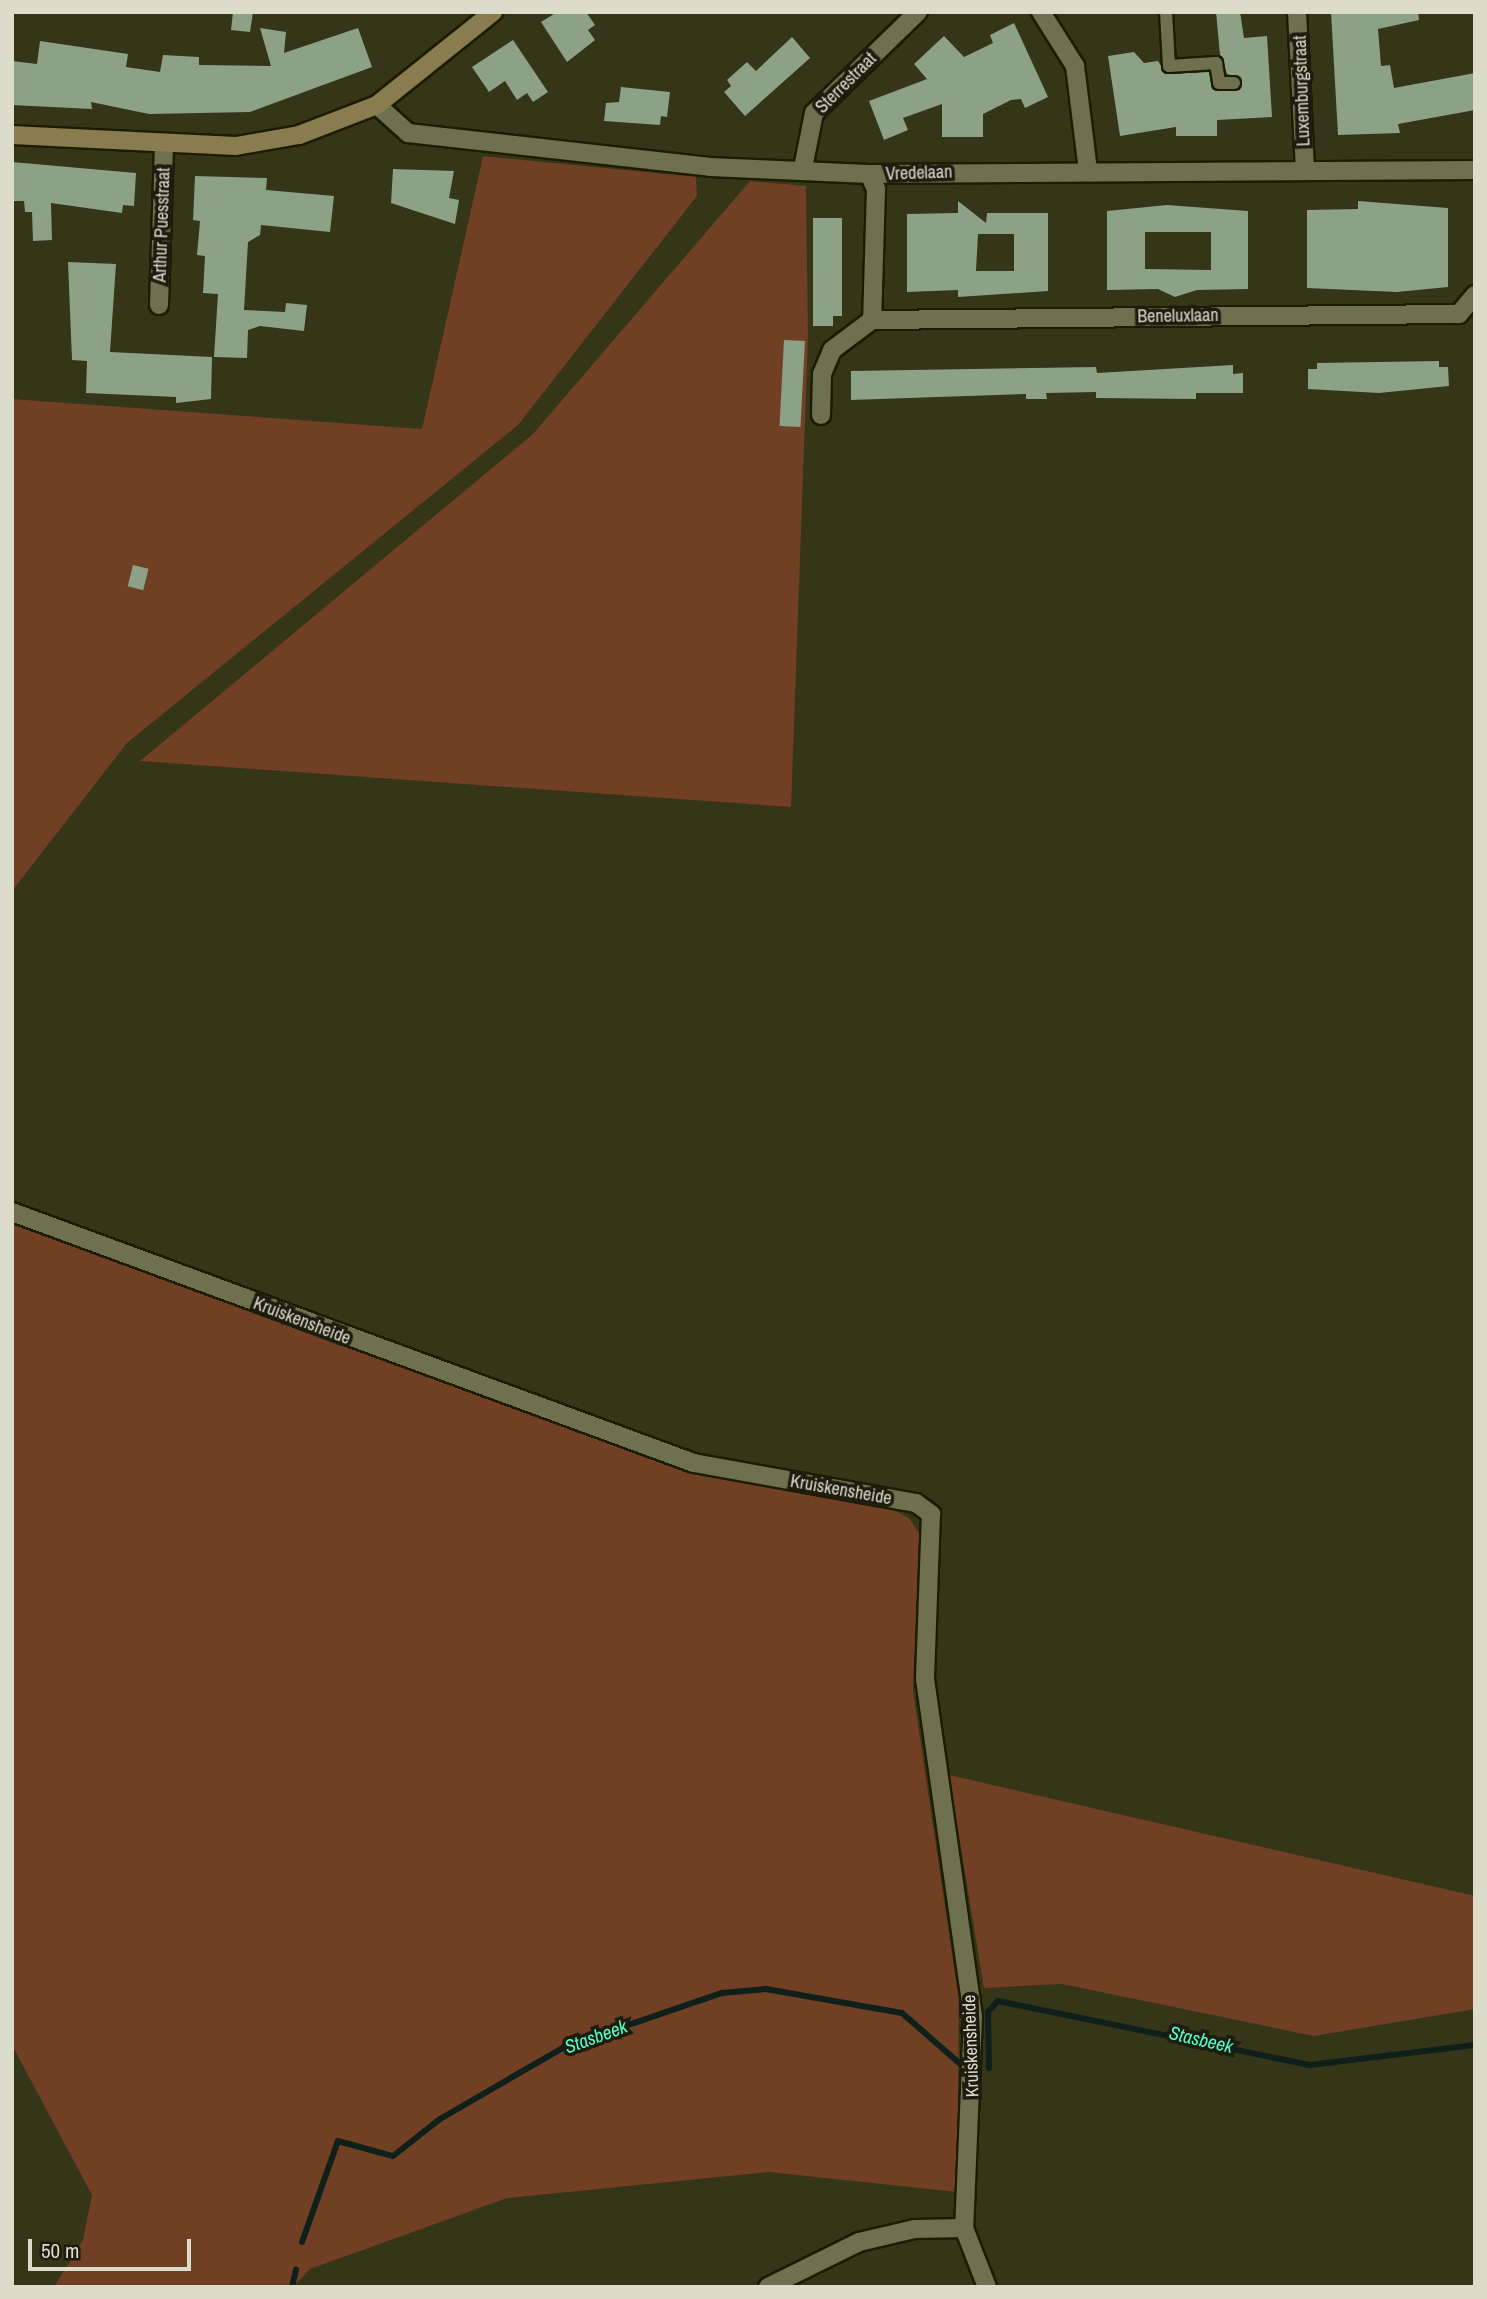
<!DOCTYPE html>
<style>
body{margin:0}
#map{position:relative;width:1487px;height:2299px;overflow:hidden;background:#353517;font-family:"Archivo Narrow",sans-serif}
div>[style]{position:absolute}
.green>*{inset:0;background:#713f24}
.stream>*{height:6px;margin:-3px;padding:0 3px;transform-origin:3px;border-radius:3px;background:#0f201a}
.building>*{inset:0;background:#8ca185;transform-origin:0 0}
.roads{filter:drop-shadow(2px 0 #1d1c01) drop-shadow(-2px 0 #1d1c01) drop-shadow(0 2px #1d1c01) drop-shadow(0 -2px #1d1c01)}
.lane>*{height:12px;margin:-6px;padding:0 6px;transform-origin:6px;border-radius:6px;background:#6f7050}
.street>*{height:18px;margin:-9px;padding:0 9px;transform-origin:9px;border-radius:9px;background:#6f7050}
.secondary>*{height:18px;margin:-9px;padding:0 9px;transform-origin:9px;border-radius:9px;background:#897c4e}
span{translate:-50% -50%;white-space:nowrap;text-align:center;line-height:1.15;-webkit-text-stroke:7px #1c1c0f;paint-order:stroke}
.street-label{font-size:18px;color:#dcdccb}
.water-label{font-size:19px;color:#53fecb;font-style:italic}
.frame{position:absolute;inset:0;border:14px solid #dcdccb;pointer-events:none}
.scale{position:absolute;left:28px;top:2239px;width:163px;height:32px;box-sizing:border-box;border:4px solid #dcdccb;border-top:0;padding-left:9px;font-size:21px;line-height:24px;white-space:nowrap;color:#dcdccb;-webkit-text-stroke:5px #1c1c0f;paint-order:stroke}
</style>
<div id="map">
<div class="green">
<i style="clip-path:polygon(483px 156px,696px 177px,697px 196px,518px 425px,127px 743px,12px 891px,12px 399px,422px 429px)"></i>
<i style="clip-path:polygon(750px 181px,806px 186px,808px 338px,791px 807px,140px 761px,533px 434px)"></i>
<i style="clip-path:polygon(12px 1220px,674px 1468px,888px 1507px,909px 1518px,919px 1533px,913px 1691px,959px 2001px,957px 2192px,769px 2172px,507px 2198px,310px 2269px,293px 2287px,54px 2287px,83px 2240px,92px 2195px,12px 2045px)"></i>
<i style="clip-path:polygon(949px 1775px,1475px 1896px,1475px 2009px,1314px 2036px,1062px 1984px,984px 1988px)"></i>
</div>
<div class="stream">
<i style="left:989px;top:2068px;width:56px;rotate:-91deg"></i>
<i style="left:988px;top:2012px;width:15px;rotate:-48deg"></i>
<i style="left:998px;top:2001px;width:318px;rotate:11.6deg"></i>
<i style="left:1310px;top:2065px;width:166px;rotate:-6.9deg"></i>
<i style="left:302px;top:2242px;width:107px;rotate:-70.4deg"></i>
<i style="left:338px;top:2141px;width:57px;rotate:15.3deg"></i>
<i style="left:393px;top:2156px;width:60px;rotate:-38.2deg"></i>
<i style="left:440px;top:2119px;width:143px;rotate:-30.1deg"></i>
<i style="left:564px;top:2047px;width:167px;rotate:-18.9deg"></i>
<i style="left:722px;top:1993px;width:44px;rotate:-5.2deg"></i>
<i style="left:766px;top:1989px;width:138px;rotate:10deg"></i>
<i style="left:902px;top:2013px;width:85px;rotate:41.2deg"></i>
<i style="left:292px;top:2287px;width:18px;rotate:-77deg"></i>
</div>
<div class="building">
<i style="clip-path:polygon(233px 12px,253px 12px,250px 32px,231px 30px)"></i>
<i style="clip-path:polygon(557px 12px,586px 12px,595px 25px,588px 30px,595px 40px,567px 62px,541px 22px)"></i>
<i style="clip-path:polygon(1216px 12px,1240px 12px,1244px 38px,1267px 36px,1272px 117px,1217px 120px,1217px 136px,1176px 136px,1176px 127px,1120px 136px,1108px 56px,1134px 52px,1144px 63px,1158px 61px,1166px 74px,1209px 72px,1216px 91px,1241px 88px,1241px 78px,1227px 74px,1220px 55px)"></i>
<i style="clip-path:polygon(1331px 12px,1418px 12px,1419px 20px,1378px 29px,1381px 66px,1390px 65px,1394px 88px,1475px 73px,1475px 110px,1398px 124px,1400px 133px,1338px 135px)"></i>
<i style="clip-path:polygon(1014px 23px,1048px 97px,1025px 108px,1021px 99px,1011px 100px,983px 114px,983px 137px,942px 137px,942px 104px,903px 118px,908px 130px,884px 140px,869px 101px,927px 79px,914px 64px,944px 36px,964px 57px,993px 43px,990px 35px)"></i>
<i style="clip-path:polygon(260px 28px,286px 32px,284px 53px,358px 28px,372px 67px,250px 112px,149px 114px,91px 102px,92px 109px,12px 105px,12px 61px,37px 64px,40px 41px,128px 54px,126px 67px,160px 72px,163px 55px,199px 57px,199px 65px,271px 66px)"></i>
<i style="clip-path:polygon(792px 37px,810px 58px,745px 116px,724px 92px,731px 86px,727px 80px,747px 62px,756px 71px)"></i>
<i style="clip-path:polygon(513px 40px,548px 92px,533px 102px,527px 93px,517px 100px,505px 81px,489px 92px,472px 67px)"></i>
<i style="clip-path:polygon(621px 87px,670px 92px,667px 117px,661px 116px,660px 125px,604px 121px,606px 103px,619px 102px)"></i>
<i style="clip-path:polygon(12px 162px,136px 173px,134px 206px,123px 205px,122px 213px,51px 203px,52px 240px,33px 241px,32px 212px,25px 212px,24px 201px,12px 201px)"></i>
<i style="clip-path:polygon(393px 169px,454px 171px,449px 198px,459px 200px,455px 224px,391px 203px)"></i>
<i style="clip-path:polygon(195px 176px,267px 178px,266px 190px,334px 196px,330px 232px,261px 225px,260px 235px,248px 242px,244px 310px,285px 312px,286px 303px,307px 305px,304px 331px,260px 326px,248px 330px,247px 358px,214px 357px,218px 294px,203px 293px,205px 256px,197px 255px,200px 221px,193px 220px)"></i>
<i style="clip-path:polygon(evenodd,958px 201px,986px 223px,987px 213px,1048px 213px,1048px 291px,958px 297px,958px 290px,907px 292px,907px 214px,958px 213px,958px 201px,978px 234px,1014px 234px,1014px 271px,976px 271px,978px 234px)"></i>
<i style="clip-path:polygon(1358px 201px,1448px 208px,1448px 287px,1397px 292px,1307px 288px,1307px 210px,1358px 209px)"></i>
<i style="clip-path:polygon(evenodd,1167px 205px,1248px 211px,1248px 289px,1197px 290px,1175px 297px,1158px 289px,1107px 290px,1107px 211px,1167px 205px,1145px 232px,1211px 232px,1211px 270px,1145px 269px,1145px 232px)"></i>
<i style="clip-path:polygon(813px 218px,842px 218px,842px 316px,833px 316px,833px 326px,813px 326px)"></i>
<i style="clip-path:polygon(68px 262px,116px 264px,110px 352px,212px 357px,211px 399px,176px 403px,176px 397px,86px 393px,87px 361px,72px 360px)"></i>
<i style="left:784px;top:340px;width:21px;height:86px;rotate:3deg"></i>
<i style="clip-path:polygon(1439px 361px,1439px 367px,1448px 367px,1449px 386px,1379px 393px,1308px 389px,1308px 369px,1317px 369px,1317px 363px)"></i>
<i style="clip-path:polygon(1233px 365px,1233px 374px,1243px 373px,1243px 393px,1196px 393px,1196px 399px,1096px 398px,1096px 392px,1046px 393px,1047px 399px,1026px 399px,1026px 394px,851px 400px,851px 371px,1096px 367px,1097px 373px)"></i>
<i style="left:133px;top:565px;width:16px;height:22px;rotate:14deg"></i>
</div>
<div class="roads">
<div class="lane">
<i style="left:1166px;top:12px;width:54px;rotate:86.8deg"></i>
<i style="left:1169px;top:66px;width:47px;rotate:-3.7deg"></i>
<i style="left:1216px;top:63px;width:20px;rotate:81deg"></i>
<i style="left:1219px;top:83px;width:15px"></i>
</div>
<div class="street">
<i style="left:1041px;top:12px;width:64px;rotate:57.8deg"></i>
<i style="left:1075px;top:66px;width:106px;rotate:82.9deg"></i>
<i style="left:1297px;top:12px;width:158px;rotate:87.1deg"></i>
<i style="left:377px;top:105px;width:42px;rotate:42.1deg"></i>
<i style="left:408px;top:133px;width:304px;rotate:6.4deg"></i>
<i style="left:710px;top:167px;width:159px;rotate:2.5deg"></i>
<i style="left:869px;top:174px;width:606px;rotate:-0.38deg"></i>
<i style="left:803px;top:168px;width:56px;rotate:-78.7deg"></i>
<i style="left:814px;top:113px;width:145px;rotate:-44.2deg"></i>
<i style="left:869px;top:174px;width:17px;rotate:65deg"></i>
<i style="left:876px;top:189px;width:131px;rotate:91.7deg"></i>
<i style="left:872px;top:320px;width:587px;rotate:-0.59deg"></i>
<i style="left:1459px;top:314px;width:25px;rotate:-50deg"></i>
<i style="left:159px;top:305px;width:161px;rotate:-88.2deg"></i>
<i style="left:821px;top:415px;width:41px;rotate:-88.6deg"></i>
<i style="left:822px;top:374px;width:26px;rotate:-67deg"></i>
<i style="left:832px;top:350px;width:50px;rotate:-36.9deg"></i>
<i style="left:12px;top:1212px;width:727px;rotate:20.21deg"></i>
<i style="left:694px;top:1463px;width:226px;rotate:10.2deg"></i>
<i style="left:916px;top:1503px;width:19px;rotate:36deg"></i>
<i style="left:931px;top:1514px;width:165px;rotate:92.1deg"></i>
<i style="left:925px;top:1679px;width:341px;rotate:81.9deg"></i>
<i style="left:973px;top:2017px;width:211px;rotate:92.4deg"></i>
<i style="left:964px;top:2228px;width:63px;rotate:68.7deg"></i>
<i style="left:768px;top:2287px;width:102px;rotate:-26.3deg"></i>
<i style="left:859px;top:2242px;width:57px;rotate:-13.1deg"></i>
<i style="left:915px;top:2229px;width:49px;rotate:-1.2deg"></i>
</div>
<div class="secondary">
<i style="left:12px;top:135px;width:224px;rotate:2.8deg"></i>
<i style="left:236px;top:146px;width:64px;rotate:-9.9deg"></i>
<i style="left:299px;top:135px;width:84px;rotate:-21deg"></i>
<i style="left:377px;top:105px;width:149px;rotate:-38.7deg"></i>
</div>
</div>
<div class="street-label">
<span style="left:846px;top:83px;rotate:-45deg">Sterrestraat</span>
<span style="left:1302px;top:91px;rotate:-92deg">Luxemburgstraat</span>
<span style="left:919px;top:173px;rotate:-2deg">Vredelaan</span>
<span style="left:162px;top:225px;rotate:-88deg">Arthur Puesstraat</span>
<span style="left:1178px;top:316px;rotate:-1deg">Beneluxlaan</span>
<span style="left:302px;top:1321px;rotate:21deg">Kruiskensheide</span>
<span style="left:841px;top:1490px;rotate:10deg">Kruiskensheide</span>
<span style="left:971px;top:2046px;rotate:-92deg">Kruiskensheide</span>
</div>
<div class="water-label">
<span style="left:596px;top:2037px;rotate:-20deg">Stasbeek</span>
<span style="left:1201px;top:2040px;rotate:13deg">Stasbeek</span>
</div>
<div class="frame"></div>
<div class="scale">50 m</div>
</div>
